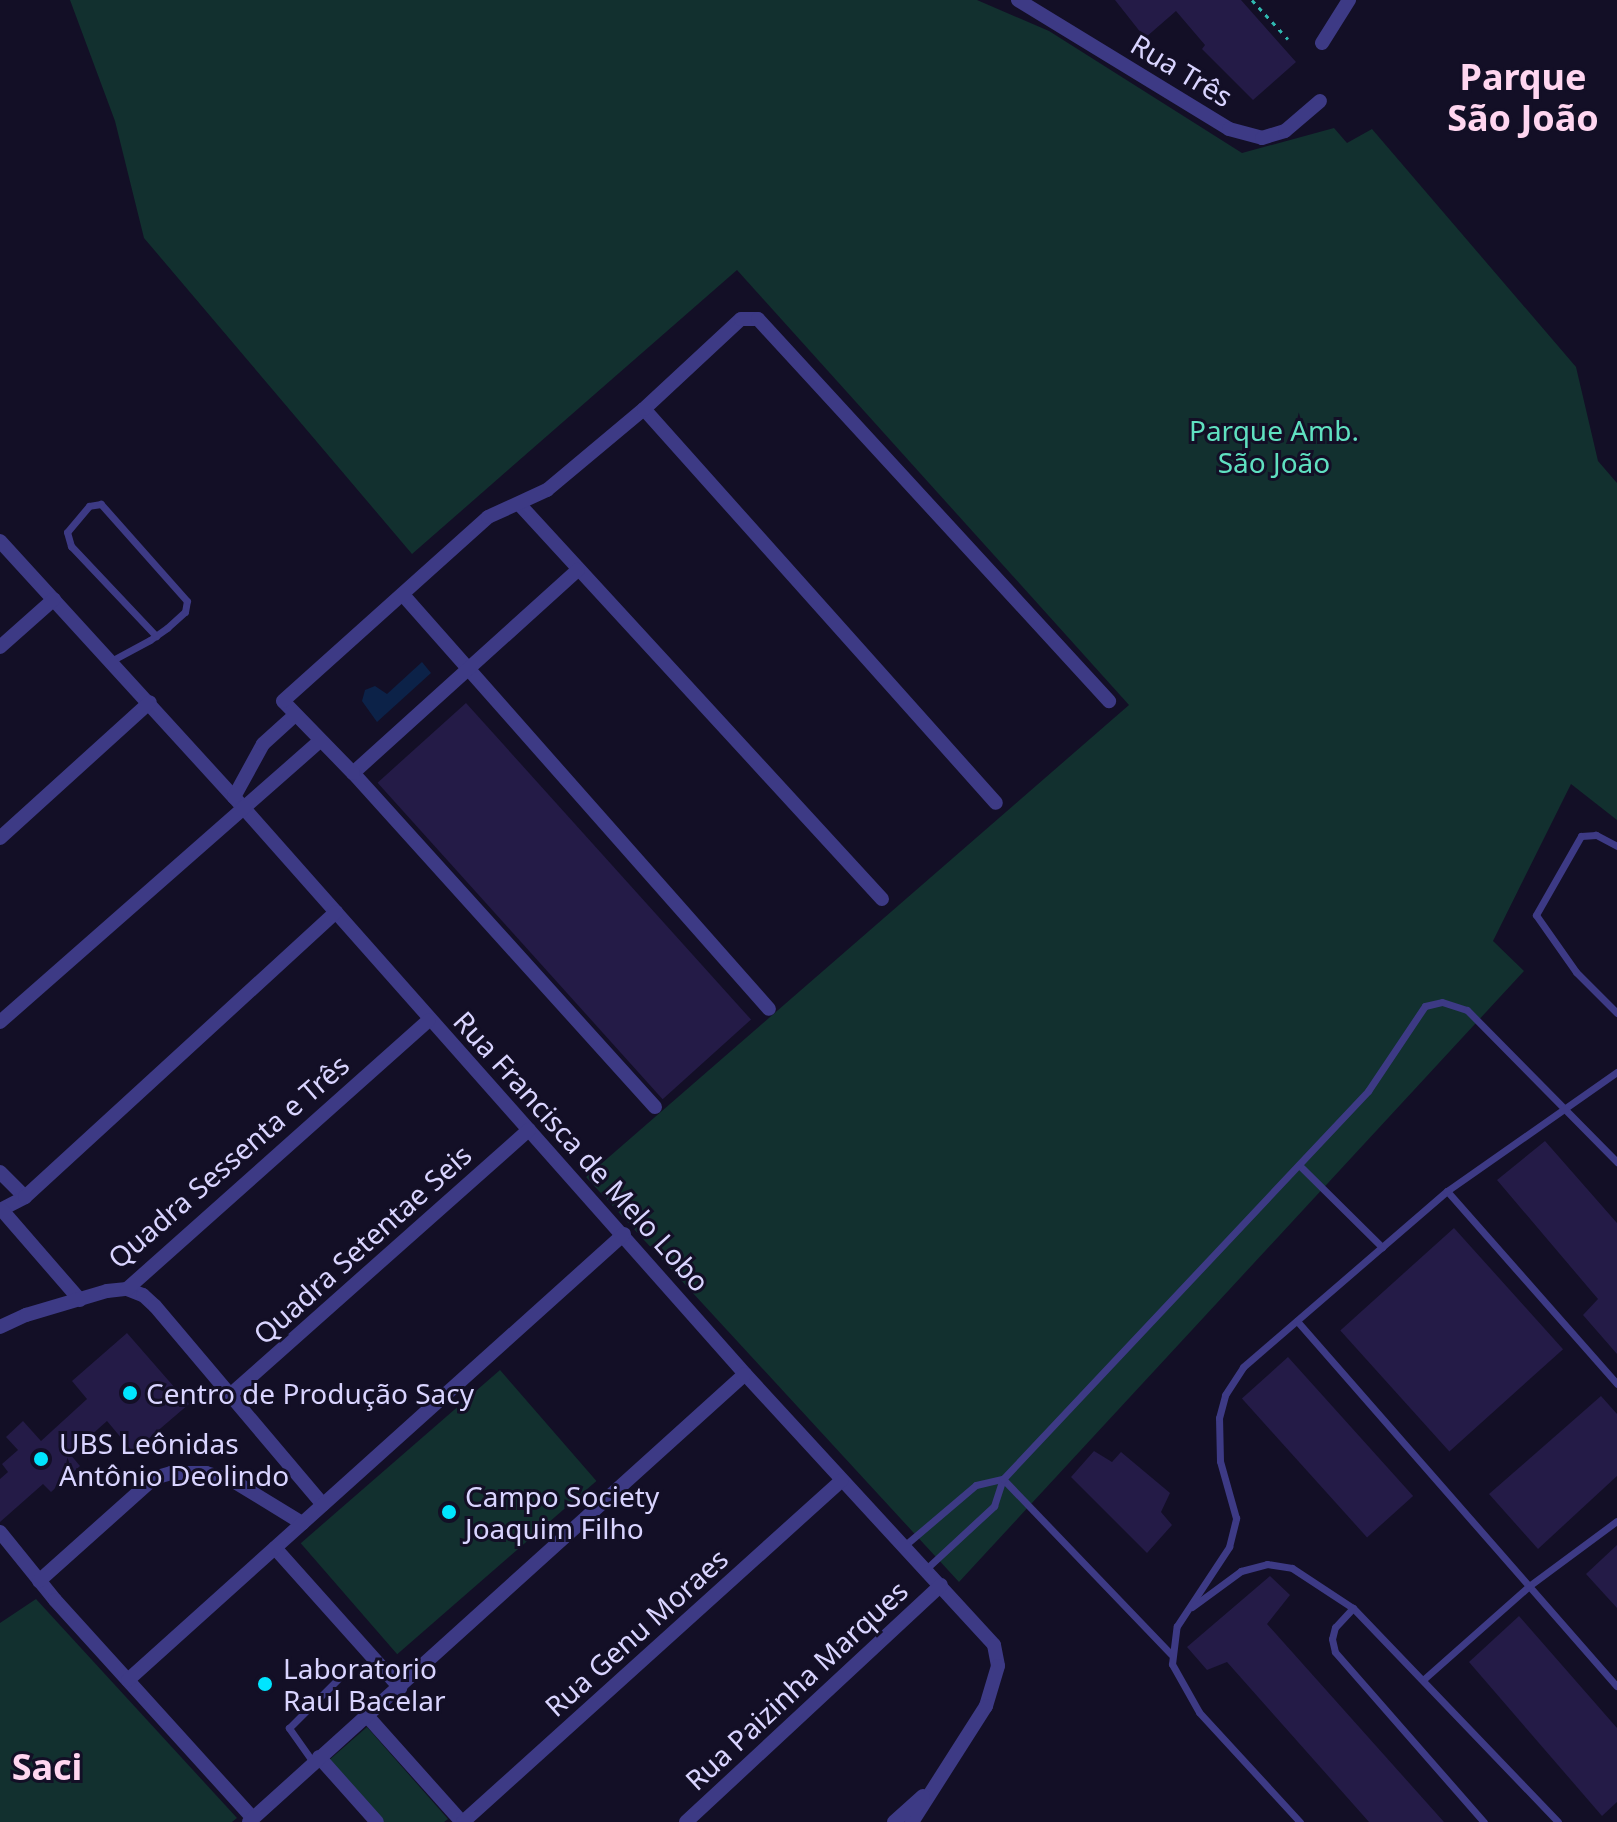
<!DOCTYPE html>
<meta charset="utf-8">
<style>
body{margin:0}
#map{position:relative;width:1617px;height:1822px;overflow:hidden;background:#130f26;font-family:"Noto Sans",sans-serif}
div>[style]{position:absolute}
.green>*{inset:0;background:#12302f;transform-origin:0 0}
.water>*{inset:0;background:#0c2248}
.building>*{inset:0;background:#241b47;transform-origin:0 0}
.path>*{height:3px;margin-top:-1.5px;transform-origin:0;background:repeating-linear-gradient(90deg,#2fb8b0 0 4px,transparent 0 10px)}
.lane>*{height:7px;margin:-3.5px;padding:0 3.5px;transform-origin:3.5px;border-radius:3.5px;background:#3d3a85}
.street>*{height:14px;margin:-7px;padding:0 7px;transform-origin:7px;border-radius:7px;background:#3d3a85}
.dots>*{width:22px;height:22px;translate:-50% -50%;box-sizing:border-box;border:4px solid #130f26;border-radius:50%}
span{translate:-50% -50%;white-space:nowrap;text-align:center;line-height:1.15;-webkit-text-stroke:6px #130f26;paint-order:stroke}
.street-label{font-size:28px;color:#d9d4ff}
.park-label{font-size:28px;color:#5fe0c0}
.poi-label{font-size:28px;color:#d9d4ff}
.left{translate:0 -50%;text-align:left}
.district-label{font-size:36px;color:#ffd6f0;font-weight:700}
</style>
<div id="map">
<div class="green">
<i style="clip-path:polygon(70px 0,977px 0,1049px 31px,1242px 153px,1334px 128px,1347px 143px,1372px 129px,1576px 367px,1598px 461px,1617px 483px,1617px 820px,1571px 784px,1493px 941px,1524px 971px,959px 1582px,586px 1177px,1129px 705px,737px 270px,412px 554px,144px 238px,115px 121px)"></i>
<i style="left:500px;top:1370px;width:147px;height:264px;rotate:49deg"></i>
<i style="clip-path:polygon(36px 1599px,237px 1818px,232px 1822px,0 1822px,0 1623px)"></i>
<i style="clip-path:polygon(367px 1727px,448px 1819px,444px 1822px,381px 1822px,328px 1761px)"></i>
</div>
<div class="water">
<i style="clip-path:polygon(422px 662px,431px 673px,377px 722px,362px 701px,365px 690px,375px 686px,387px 694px)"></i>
</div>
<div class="building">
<i style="clip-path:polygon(1115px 0,1241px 0,1296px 62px,1253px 100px,1202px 49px,1205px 45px,1176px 11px,1145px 38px)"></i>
<i style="left:466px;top:703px;width:426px;height:119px;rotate:48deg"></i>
<i style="clip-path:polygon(1545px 1141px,1617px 1223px,1617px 1354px,1583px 1315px,1598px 1299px,1497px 1180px)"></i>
<i style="left:1454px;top:1228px;width:163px;height:153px;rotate:48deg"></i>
<i style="clip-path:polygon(127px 1333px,189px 1404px,133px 1452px,107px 1421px,70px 1454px,80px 1466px,51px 1492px,43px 1484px,0 1522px,0 1479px,8px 1472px,2px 1464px,18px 1450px,6px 1437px,23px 1421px,41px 1441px,87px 1399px,72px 1381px)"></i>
<i style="left:1288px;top:1357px;width:187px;height:62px;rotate:48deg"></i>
<i style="clip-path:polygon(1601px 1396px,1617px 1414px,1617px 1476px,1538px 1549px,1489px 1494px)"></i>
<i style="clip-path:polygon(1094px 1451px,1112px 1462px,1121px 1452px,1170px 1493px,1161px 1512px,1172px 1525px,1147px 1553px,1071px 1477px)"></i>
<i style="clip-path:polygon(1617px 1545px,1617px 1608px,1586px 1574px)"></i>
<i style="clip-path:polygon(1270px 1576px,1290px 1595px,1267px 1624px,1444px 1822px,1369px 1822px,1227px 1662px,1207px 1670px,1187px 1647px)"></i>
<i style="clip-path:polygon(1519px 1616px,1617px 1728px,1617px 1802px,1602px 1816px,1469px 1662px)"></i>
</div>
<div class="path">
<i style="left:1252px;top:0;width:53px;rotate:47.3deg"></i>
</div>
<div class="lane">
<i style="left:111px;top:661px;width:44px;rotate:-28.3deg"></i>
<i style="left:150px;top:640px;width:21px;rotate:-35deg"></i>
<i style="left:167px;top:628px;width:24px;rotate:-42deg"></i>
<i style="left:185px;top:612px;width:11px;rotate:-80deg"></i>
<i style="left:187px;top:601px;width:130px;rotate:-131.6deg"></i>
<i style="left:101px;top:504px;width:12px;rotate:171deg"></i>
<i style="left:89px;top:506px;width:34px;rotate:130deg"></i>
<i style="left:67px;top:532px;width:15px;rotate:74deg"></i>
<i style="left:71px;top:546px;width:124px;rotate:46.6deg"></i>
<i style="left:1617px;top:846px;width:24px;rotate:-152deg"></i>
<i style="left:1596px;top:835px;width:15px;rotate:176deg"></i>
<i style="left:1581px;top:836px;width:91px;rotate:119.7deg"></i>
<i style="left:1536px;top:915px;width:70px;rotate:54.9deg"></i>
<i style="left:1576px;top:972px;width:58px;rotate:45deg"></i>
<i style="left:1299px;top:1165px;width:117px;rotate:44.7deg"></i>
<i style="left:1447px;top:1191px;width:257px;rotate:48.6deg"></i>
<i style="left:1297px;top:1321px;width:485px;rotate:48.8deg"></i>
<i style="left:1003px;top:1479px;width:243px;rotate:46.2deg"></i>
<i style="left:904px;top:1546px;width:94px;rotate:-40.3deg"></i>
<i style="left:976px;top:1485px;width:28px;rotate:-13deg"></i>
<i style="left:926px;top:1569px;width:93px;rotate:-42.8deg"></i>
<i style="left:994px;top:1506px;width:28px;rotate:-72deg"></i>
<i style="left:1003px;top:1479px;width:533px;rotate:-46.75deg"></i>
<i style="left:1368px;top:1091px;width:102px;rotate:-56.2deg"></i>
<i style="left:1425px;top:1006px;width:17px;rotate:-13deg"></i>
<i style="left:1442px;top:1002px;width:26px;rotate:18deg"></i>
<i style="left:1467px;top:1010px;width:214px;rotate:45.4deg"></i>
<i style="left:1192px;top:1607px;width:61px;rotate:-36.3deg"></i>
<i style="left:1241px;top:1571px;width:27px;rotate:-15deg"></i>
<i style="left:1267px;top:1564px;width:25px;rotate:9deg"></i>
<i style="left:1292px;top:1568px;width:73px;rotate:33.3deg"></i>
<i style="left:1353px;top:1608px;width:296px;rotate:46.2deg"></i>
<i style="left:1353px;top:1608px;width:26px;rotate:133deg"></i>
<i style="left:1335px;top:1627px;width:12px;rotate:104deg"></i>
<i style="left:1332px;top:1639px;width:13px;rotate:77deg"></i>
<i style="left:1335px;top:1652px;width:226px;rotate:48.8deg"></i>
<i style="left:1424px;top:1679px;width:140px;rotate:-41.5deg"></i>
<i style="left:1529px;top:1586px;width:109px;rotate:-36.5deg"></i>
<i style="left:313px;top:1762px;width:42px;rotate:-125.2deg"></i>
<i style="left:289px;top:1728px;width:69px;rotate:-45deg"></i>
<i style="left:1300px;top:1822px;width:149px;rotate:-132.6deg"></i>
<i style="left:1199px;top:1712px;width:55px;rotate:-119.4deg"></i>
<i style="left:1172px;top:1664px;width:38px;rotate:-83deg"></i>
<i style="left:1177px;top:1626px;width:95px;rotate:-56.6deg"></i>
<i style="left:1229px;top:1547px;width:30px;rotate:-76deg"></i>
<i style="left:1236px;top:1518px;width:59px;rotate:-105.7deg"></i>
<i style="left:1220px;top:1461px;width:43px;rotate:-91.3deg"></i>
<i style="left:1219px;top:1418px;width:24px;rotate:-75deg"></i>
<i style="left:1225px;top:1395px;width:33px;rotate:-57deg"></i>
<i style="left:1243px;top:1367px;width:269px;rotate:-40.8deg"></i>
<i style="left:1447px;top:1191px;width:208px;rotate:-35deg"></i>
</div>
<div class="street">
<i style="left:1018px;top:0;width:247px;rotate:31.4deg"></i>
<i style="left:1229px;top:129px;width:34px;rotate:15deg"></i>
<i style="left:1262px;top:138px;width:24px;rotate:-17deg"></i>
<i style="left:1285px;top:131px;width:46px;rotate:-40.6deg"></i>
<i style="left:1322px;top:43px;width:51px;rotate:-57.9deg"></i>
<i style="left:644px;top:409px;width:528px;rotate:48.22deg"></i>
<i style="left:520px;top:505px;width:535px;rotate:47.42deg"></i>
<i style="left:0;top:541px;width:347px;rotate:47.6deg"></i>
<i style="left:234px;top:797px;width:771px;rotate:48.47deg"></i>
<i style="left:745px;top:1374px;width:368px;rotate:47.4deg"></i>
<i style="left:994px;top:1645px;width:21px;rotate:79deg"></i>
<i style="left:998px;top:1666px;width:42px;rotate:106.7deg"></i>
<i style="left:986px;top:1706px;width:138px;rotate:122.5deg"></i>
<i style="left:404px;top:596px;width:551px;rotate:48.53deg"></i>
<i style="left:0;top:647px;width:72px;rotate:-41.6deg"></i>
<i style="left:353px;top:773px;width:303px;rotate:-42.1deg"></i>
<i style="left:234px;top:797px;width:60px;rotate:-61.3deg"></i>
<i style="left:263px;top:744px;width:43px;rotate:-42.2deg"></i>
<i style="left:0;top:838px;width:202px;rotate:-42.2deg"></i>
<i style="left:0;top:1022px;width:426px;rotate:-41.3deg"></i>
<i style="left:655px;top:1107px;width:450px;rotate:-132.1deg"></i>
<i style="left:353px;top:773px;width:100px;rotate:-134.2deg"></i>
<i style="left:283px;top:701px;width:275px;rotate:-41.9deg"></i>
<i style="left:488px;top:517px;width:65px;rotate:-24.6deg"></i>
<i style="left:547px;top:490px;width:126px;rotate:-39.9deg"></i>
<i style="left:644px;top:409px;width:132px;rotate:-42.9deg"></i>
<i style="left:741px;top:319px;width:17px"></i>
<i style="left:758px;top:319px;width:519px;rotate:47.42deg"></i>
<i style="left:0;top:1172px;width:35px;rotate:45deg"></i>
<i style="left:0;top:1210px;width:28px;rotate:-27deg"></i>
<i style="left:25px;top:1197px;width:422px;rotate:-42.5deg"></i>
<i style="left:2px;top:1210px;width:119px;rotate:49.1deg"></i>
<i style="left:127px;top:1289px;width:17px;rotate:21deg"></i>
<i style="left:143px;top:1295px;width:16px;rotate:43deg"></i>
<i style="left:155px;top:1306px;width:260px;rotate:49.8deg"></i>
<i style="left:0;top:1327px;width:29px;rotate:-25deg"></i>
<i style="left:26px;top:1315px;width:84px;rotate:-16.5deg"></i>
<i style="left:107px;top:1291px;width:20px;rotate:-6deg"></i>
<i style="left:127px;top:1289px;width:404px;rotate:-41.7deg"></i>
<i style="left:229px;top:1396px;width:401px;rotate:-41.6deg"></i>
<i style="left:0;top:1532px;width:87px;rotate:51deg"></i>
<i style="left:55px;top:1600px;width:294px;rotate:47.8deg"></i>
<i style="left:275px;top:1548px;width:188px;rotate:48.2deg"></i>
<i style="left:39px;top:1581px;width:154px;rotate:-41.8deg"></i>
<i style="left:154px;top:1478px;width:18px;rotate:-16deg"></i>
<i style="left:171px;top:1473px;width:35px"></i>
<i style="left:206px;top:1473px;width:30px;rotate:17deg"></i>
<i style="left:235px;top:1482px;width:79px;rotate:31.5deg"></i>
<i style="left:128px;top:1680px;width:667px;rotate:-41.96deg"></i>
<i style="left:368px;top:1717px;width:141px;rotate:48.2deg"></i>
<i style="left:319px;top:1757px;width:87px;rotate:48.3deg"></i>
<i style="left:249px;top:1822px;width:668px;rotate:-42.09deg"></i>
<i style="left:463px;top:1822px;width:510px;rotate:-42.06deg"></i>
<i style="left:686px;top:1822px;width:348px;rotate:-42.9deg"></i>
<i style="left:894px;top:1822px;width:39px;rotate:-42deg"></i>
</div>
<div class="dots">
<i style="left:130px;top:1393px;background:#00e5ff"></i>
<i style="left:41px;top:1459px;background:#00e5ff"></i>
<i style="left:449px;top:1512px;background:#00e5ff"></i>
<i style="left:265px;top:1684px;background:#00e5ff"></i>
</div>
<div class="street-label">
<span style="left:1182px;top:70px;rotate:31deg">Rua Três</span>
<span style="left:582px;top:1151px;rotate:48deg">Rua Francisca de Melo Lobo</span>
<span style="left:228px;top:1161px;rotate:-41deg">Quadra Sessenta e Três</span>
<span style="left:362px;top:1244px;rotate:-42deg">Quadra Setentae Seis</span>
<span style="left:636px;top:1632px;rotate:-42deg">Rua Genu Moraes</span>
<span style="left:796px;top:1685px;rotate:-43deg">Rua Paizinha Marques</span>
</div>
<div class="park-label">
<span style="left:1274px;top:446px">Parque Amb.<br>São João</span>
</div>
<div class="poi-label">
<span class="left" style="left:146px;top:1393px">Centro de Produção Sacy</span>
<span class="left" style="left:59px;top:1459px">UBS Leônidas<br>Antônio Deolindo</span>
<span class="left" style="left:465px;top:1512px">Campo Society<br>Joaquim Filho</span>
<span class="left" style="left:283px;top:1684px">Laboratorio<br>Raul Bacelar</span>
</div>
<div class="district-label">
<span style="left:1523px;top:97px">Parque<br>São João</span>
<span style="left:47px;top:1767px">Saci</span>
</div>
</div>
